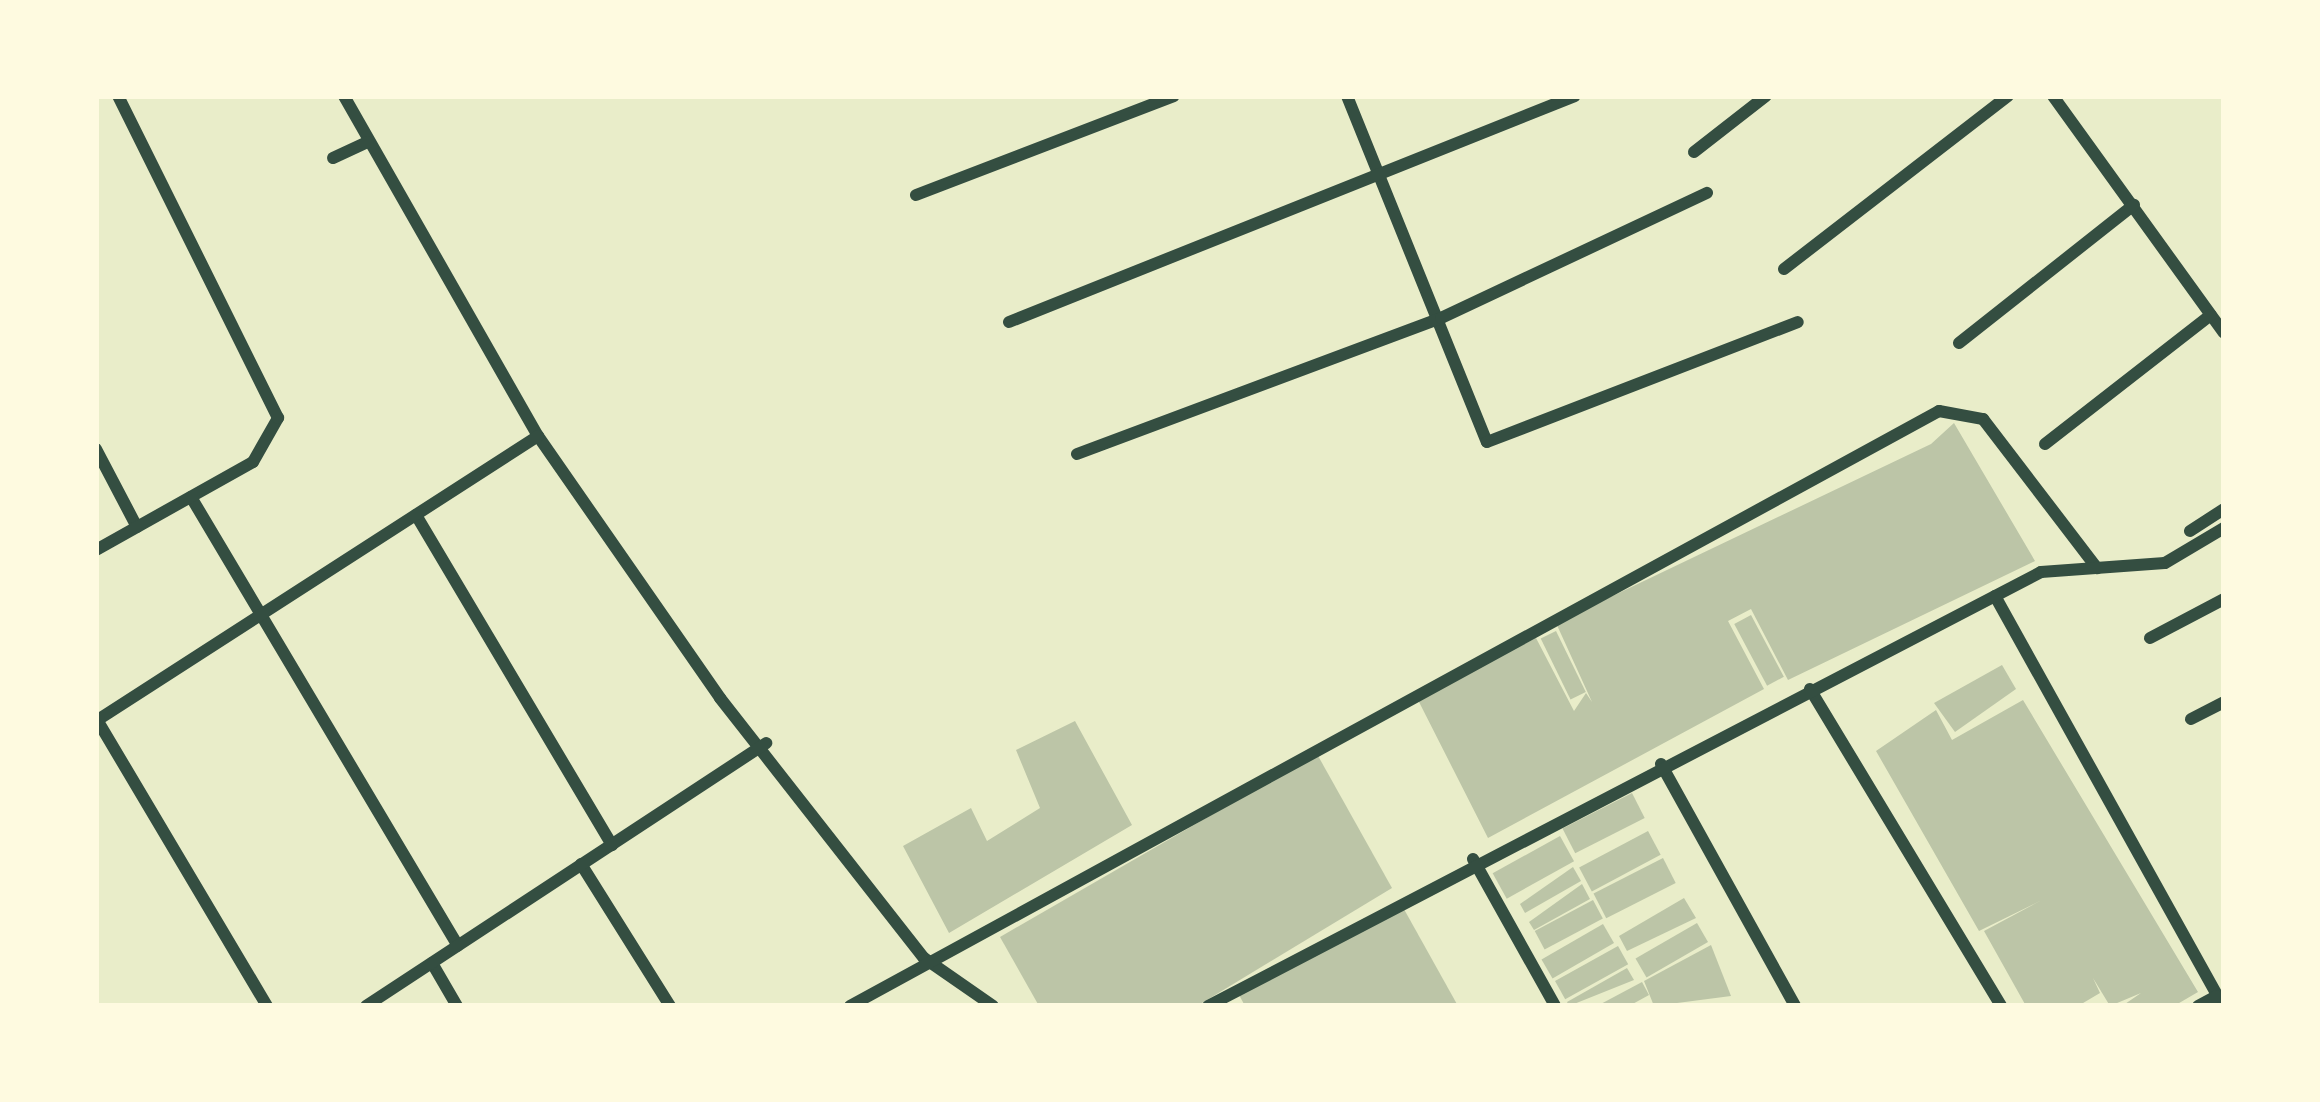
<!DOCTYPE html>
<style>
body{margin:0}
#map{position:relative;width:2320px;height:1102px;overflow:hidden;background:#e9edc9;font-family:"Alegreya Sans",sans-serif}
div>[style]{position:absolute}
.building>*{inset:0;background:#bcc5a7;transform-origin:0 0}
.minor>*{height:12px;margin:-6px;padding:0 6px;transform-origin:6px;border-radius:6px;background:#344e41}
span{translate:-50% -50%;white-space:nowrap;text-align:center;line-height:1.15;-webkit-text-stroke:12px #fefae0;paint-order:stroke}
.frame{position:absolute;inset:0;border:99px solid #fefae0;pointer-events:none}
</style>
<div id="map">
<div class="building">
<i style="clip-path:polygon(1954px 423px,2035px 561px,1788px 680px,1751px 609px,1728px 621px,1764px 689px,1488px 838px,1417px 698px,1536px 638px,1574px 711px,1586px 693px,1592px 702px,1556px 623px,1931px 444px)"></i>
<i style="left:1751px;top:615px;width:70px;height:19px;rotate:62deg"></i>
<i style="left:1556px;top:631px;width:68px;height:17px;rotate:64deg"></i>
<i style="clip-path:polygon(2002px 665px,2016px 689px,1955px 732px,1934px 703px)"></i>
<i style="clip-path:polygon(2023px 700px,2198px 992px,2174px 1006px,2122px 1006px,2141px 993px,2110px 1006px,2093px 978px,2100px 993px,2078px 1006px,2026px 1006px,1984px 931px,2042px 900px,1979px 931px,1876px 751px,1936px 710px,1952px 740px)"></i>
<i style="clip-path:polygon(1075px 721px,1132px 825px,949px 933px,903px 846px,971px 808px,987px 841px,1040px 808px,1016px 750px)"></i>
<i style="clip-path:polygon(1317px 754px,1392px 888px,1197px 1006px,1039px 1006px,1000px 937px)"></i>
<i style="left:1632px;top:793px;width:28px;height:78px;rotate:63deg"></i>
<i style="left:1648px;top:831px;width:27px;height:78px;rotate:62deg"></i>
<i style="left:1560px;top:836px;width:29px;height:77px;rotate:61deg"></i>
<i style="left:1663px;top:858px;width:28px;height:78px;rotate:63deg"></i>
<i style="clip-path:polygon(1573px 867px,1581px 881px,1525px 913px,1520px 904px)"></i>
<i style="clip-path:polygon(1582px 884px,1590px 899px,1534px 930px,1529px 922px)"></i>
<i style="clip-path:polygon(1684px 898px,1696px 918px,1627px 951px,1619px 936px)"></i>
<i style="left:1593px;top:900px;width:21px;height:66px;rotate:62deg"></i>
<i style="clip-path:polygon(1400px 902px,1458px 1006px,1245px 1006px,1238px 993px)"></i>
<i style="left:1697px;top:923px;width:22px;height:71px;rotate:60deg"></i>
<i style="left:1603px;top:924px;width:22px;height:71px;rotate:60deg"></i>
<i style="clip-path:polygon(1711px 945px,1731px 996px,1654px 1006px,1644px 981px)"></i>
<i style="left:1618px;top:946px;width:21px;height:72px;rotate:61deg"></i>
<i style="clip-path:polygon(1627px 968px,1634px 980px,1569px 1006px,1567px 1002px)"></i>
<i style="clip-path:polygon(1642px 982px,1649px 995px,1629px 1006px,1597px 1006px)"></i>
</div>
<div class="minor">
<i style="left:344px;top:96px;width:391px;rotate:60.3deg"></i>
<i style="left:538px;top:436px;width:319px;rotate:55.2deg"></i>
<i style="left:720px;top:698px;width:330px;rotate:51.9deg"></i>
<i style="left:924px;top:958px;width:84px;rotate:34.8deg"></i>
<i style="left:1347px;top:96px;width:373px;rotate:68deg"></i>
<i style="left:1487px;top:442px;width:333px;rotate:-21.1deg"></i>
<i style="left:2053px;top:96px;width:292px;rotate:54.2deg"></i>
<i style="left:1694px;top:152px;width:91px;rotate:-37.9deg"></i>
<i style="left:333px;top:158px;width:38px;rotate:-25deg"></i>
<i style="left:916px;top:195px;width:276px;rotate:-21deg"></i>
<i style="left:1784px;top:269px;width:283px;rotate:-37.7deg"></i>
<i style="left:1009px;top:322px;width:609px;rotate:-21.77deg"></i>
<i style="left:1959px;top:343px;width:223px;rotate:-38.3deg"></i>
<i style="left:2045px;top:444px;width:210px;rotate:-37.9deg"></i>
<i style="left:96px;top:449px;width:88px;rotate:62.3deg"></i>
<i style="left:1077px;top:454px;width:389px;rotate:-20.5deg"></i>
<i style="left:1441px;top:318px;width:294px;rotate:-25.2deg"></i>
<i style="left:191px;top:497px;width:522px;rotate:59.26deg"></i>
<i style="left:416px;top:515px;width:384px;rotate:59.3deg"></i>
<i style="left:2190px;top:531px;width:40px;rotate:-32.9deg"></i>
<i style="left:96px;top:550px;width:180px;rotate:-29.3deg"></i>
<i style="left:253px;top:462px;width:51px;rotate:-60.4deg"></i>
<i style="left:278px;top:418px;width:360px;rotate:-116.4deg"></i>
<i style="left:1995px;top:596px;width:469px;rotate:60.9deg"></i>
<i style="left:2150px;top:638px;width:84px;rotate:-27.8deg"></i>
<i style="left:1810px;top:689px;width:370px;rotate:58.9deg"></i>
<i style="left:96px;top:718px;width:335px;rotate:59.3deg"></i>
<i style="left:2191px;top:719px;width:37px;rotate:-27deg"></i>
<i style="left:96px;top:721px;width:526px;rotate:-32.81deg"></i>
<i style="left:1661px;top:764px;width:277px;rotate:61deg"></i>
<i style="left:1473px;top:859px;width:168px;rotate:60.8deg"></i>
<i style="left:581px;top:864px;width:168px;rotate:57.9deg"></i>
<i style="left:432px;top:963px;width:50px;rotate:59.8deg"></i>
<i style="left:366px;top:1006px;width:479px;rotate:-33.3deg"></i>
<i style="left:850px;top:1006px;width:1241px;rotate:-28.65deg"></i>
<i style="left:1939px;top:411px;width:45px;rotate:10.3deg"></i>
<i style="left:1983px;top:419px;width:188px;rotate:52.6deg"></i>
<i style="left:1208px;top:1006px;width:939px;rotate:-27.52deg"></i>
<i style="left:2041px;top:572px;width:124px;rotate:-4.2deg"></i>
<i style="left:2165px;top:563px;width:69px;rotate:-30.7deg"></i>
<i style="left:2198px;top:1006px;width:21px;rotate:-28deg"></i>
</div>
<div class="frame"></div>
</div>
